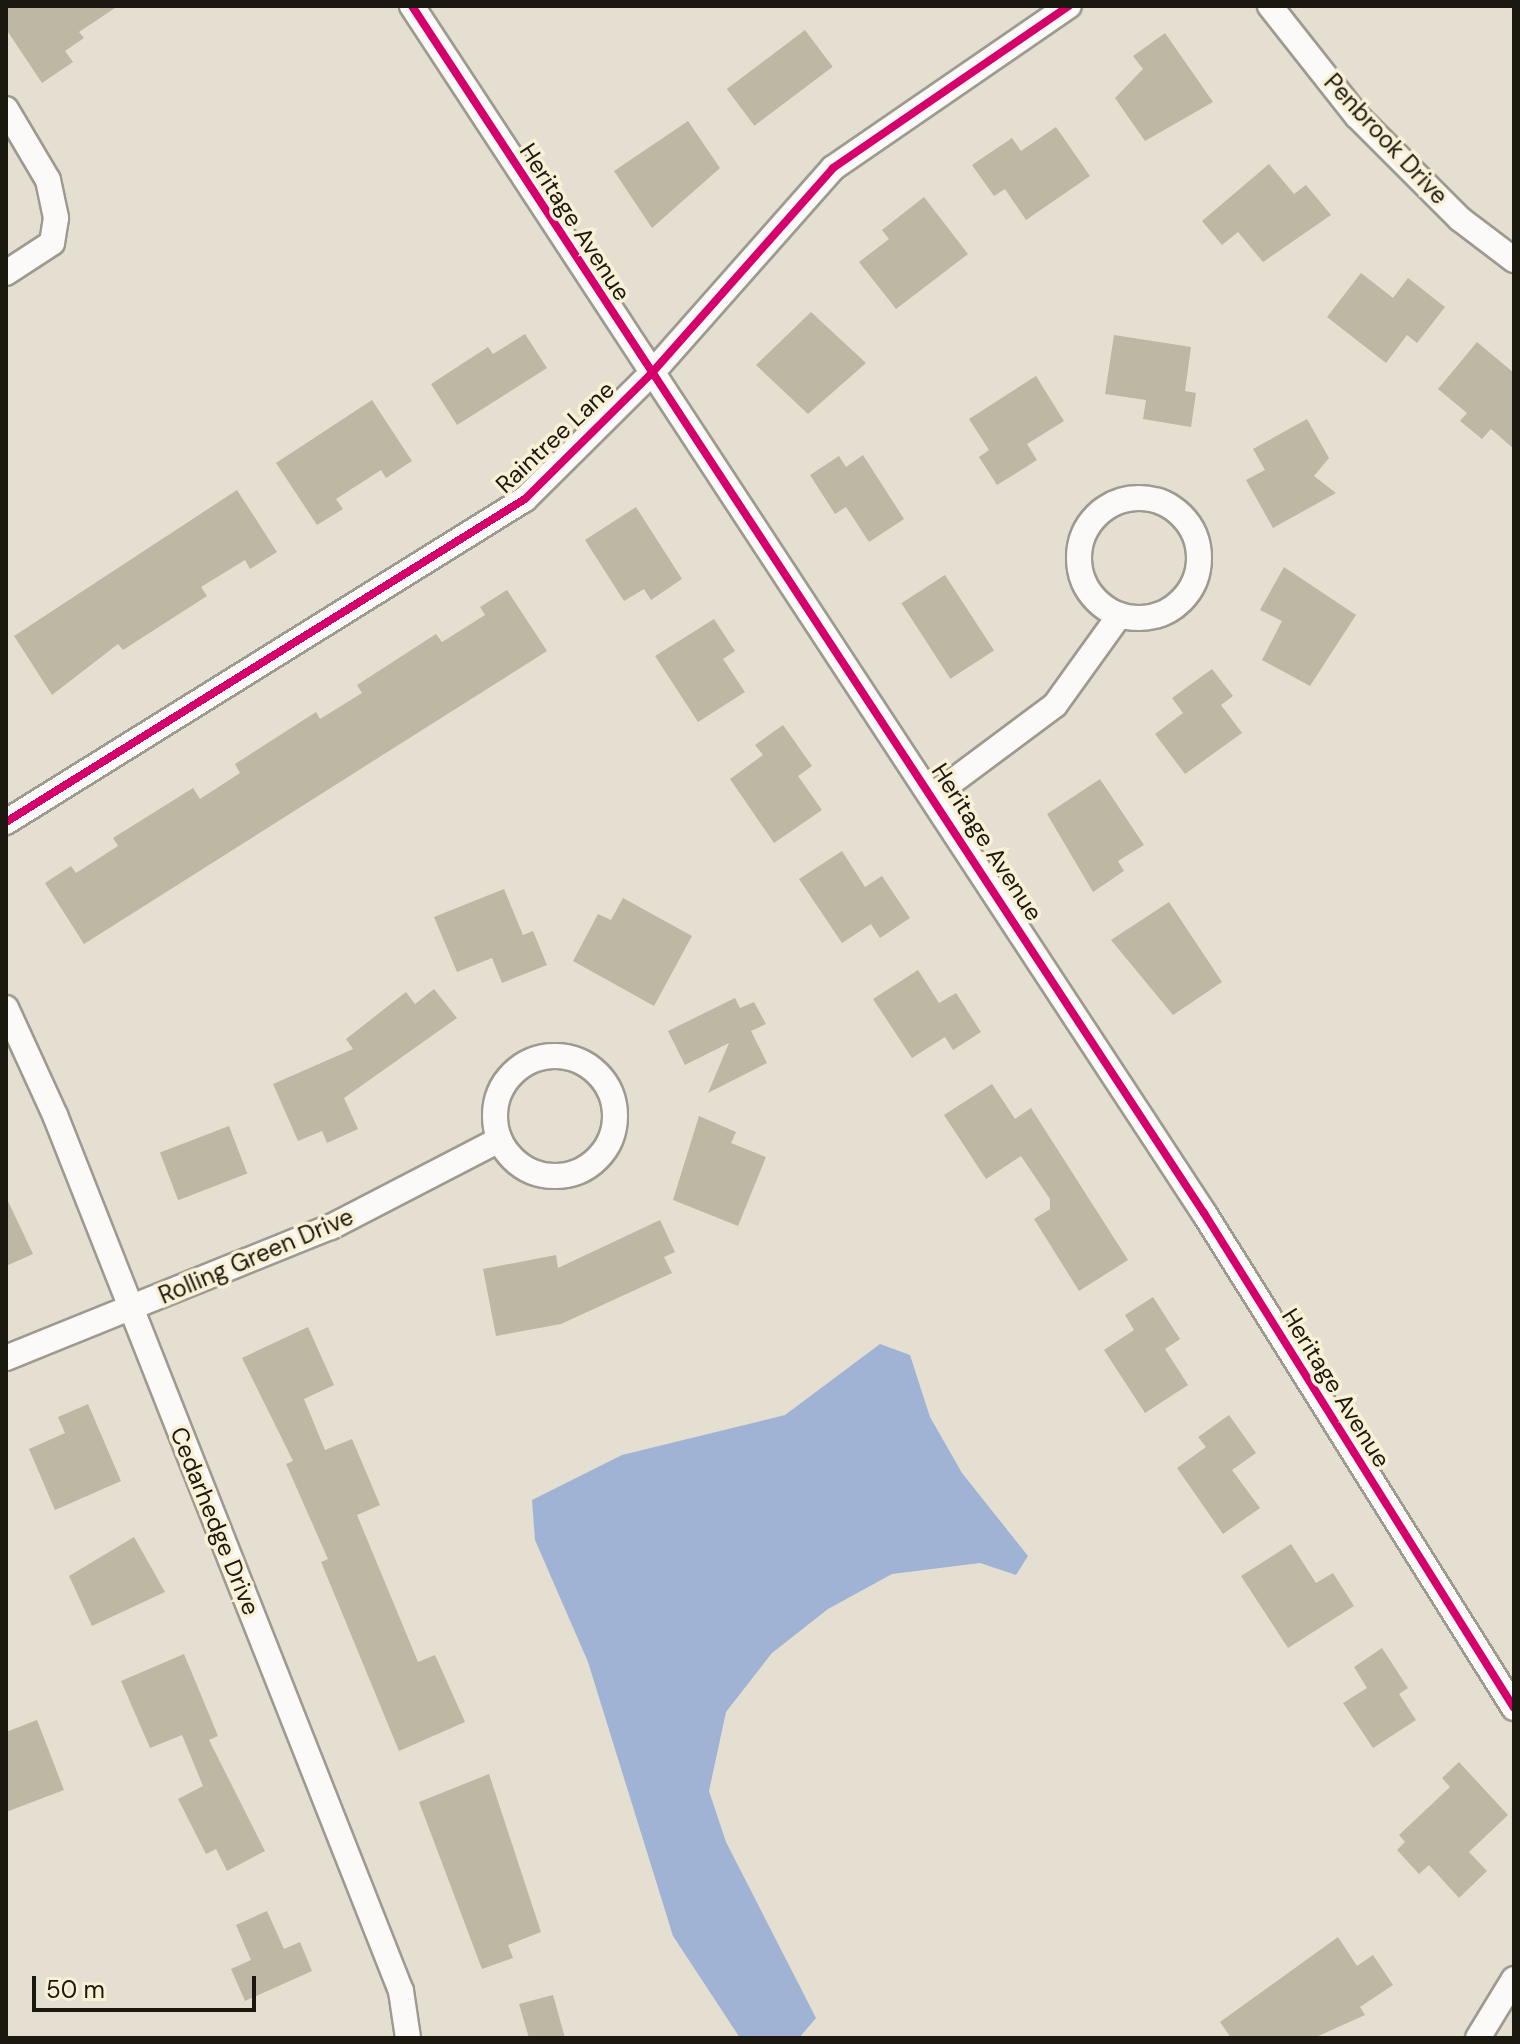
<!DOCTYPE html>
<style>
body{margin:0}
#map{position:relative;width:1520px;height:2044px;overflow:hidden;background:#e4dfd1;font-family:"DM Sans",sans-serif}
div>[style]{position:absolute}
.water>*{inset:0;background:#a0b3d5}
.building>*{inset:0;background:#beb7a4;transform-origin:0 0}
.roads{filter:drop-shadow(2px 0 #9e9a90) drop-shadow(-2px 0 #9e9a90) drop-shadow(0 2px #9e9a90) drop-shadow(0 -2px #9e9a90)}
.minor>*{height:24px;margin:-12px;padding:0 12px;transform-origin:12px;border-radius:12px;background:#fbfaf8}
.minor>.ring{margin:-12px;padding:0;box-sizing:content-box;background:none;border:24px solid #fbfaf8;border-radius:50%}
.cycleway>*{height:8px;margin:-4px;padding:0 4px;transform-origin:4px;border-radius:4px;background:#d6006c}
span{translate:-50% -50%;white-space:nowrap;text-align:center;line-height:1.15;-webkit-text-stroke:7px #f9f1d6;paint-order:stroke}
.street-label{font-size:24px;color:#1b180f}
.frame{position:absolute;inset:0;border:8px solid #1b180f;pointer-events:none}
.scale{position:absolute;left:32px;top:1976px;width:224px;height:36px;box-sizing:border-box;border:4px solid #1b180f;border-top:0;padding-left:10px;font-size:24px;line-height:28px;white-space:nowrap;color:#1b180f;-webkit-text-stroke:6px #f9f1d6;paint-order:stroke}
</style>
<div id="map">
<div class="water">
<i style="clip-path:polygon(880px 1344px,910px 1355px,930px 1417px,962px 1473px,1028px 1556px,1016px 1575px,980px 1563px,892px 1574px,828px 1609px,772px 1653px,726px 1712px,709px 1791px,726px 1842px,816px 2018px,799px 2038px,740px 2038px,673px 1936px,588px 1662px,535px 1540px,532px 1500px,622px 1455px,785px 1415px)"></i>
</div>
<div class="building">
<i style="clip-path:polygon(6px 6px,118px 6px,79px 32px,84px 38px,65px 51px,73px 62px,42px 83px,6px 29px)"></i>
<i style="left:805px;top:30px;width:46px;height:98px;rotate:53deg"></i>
<i style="clip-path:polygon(1165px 33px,1213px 102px,1145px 141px,1115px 98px,1143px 69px,1133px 56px)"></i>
<i style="clip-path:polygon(688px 121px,720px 168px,652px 228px,614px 171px)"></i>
<i style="clip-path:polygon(1056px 127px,1090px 176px,1026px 220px,1005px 189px,994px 196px,972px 165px,1012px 138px,1021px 151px)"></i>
<i style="clip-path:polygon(1269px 164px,1294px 194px,1306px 185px,1331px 215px,1263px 262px,1238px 232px,1222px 245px,1202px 221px)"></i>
<i style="clip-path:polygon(924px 197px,968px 254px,896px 309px,859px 262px,889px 239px,882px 230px)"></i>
<i style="clip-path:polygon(1361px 273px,1393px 298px,1408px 278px,1445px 307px,1417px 343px,1407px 335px,1386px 363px,1327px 317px)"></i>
<i style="clip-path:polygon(811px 312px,866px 363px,808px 414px,756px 365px)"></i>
<i style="clip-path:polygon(525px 334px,547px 368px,457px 425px,431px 384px,488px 347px,493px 354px)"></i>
<i style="clip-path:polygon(1114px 335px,1191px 347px,1185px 391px,1196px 393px,1191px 427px,1143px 419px,1146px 400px,1105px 394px)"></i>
<i style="clip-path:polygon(1477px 342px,1514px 373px,1514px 449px,1491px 429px,1482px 439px,1460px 421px,1467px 413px,1438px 389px)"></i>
<i style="clip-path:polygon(1036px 376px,1064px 421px,1027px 444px,1037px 460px,997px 485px,979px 457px,989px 450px,969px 419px)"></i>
<i style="clip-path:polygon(372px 400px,412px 461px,386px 478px,381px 470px,336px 499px,343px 509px,317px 525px,276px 463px)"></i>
<i style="clip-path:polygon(1307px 419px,1329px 458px,1314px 476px,1336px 493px,1273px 528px,1246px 480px,1265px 470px,1253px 449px)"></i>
<i style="clip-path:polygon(863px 455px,904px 519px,869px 542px,846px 507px,835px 514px,810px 475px,839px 456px,846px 467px)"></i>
<i style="clip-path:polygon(237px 490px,277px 552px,250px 569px,245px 560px,201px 587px,207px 596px,123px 650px,118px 644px,52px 695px,14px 636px)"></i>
<i style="clip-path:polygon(636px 507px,682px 579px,651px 600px,644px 589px,624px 601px,585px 540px)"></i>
<i style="clip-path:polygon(1284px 567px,1356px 615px,1310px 686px,1262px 660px,1282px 621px,1260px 610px)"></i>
<i style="left:945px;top:575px;width:90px;height:52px;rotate:57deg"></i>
<i style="clip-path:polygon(507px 590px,547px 651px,84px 944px,45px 883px,71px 866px,76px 873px,118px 846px,113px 838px,193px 788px,200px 799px,240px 773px,235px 764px,316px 712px,320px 719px,362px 693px,357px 685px,436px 634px,442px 642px,485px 615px,480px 607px)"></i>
<i style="clip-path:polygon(714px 619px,735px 651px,723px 659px,745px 692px,698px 722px,655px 656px)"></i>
<i style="clip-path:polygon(1212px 669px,1233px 696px,1221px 705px,1242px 733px,1185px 774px,1155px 734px,1183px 713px,1172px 698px)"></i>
<i style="clip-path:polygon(783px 725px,812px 766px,798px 776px,822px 810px,774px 843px,730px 779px,763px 755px,755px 745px)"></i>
<i style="clip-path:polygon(1100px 779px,1144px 845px,1118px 861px,1124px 871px,1093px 892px,1047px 814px)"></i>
<i style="clip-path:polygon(842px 851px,865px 887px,882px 876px,910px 918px,880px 938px,871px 924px,842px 943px,799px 879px)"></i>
<i style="clip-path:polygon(504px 889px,523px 935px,533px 931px,547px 965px,502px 983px,492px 958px,457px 972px,434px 917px)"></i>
<i style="clip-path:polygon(623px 898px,692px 936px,654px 1006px,573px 961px,598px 914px,611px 920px)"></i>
<i style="clip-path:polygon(1169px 902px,1222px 982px,1173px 1015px,1111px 940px)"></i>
<i style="clip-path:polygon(918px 970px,939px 1003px,956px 993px,981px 1032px,953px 1050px,945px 1037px,912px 1058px,873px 999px)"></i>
<i style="clip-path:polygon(434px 989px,457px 1018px,344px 1098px,358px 1129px,327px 1143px,322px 1131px,298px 1141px,273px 1084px,353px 1049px,346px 1039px,406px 992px,415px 1004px)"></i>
<i style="clip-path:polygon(735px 998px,740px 1008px,754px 1002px,766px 1024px,751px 1031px,767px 1063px,708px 1093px,729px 1043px,685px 1065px,668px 1031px)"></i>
<i style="clip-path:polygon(992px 1084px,1015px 1119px,1031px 1108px,1128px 1260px,1079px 1291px,1034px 1219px,1050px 1209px,1050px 1199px,1021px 1156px,986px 1179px,944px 1115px)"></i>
<i style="clip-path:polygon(699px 1116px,736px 1132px,731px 1143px,766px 1157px,738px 1226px,673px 1200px)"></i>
<i style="left:229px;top:1126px;width:51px;height:74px;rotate:69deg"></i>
<i style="clip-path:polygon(6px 1197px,33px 1254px,6px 1266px)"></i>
<i style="clip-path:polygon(660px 1220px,675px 1252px,664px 1257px,672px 1273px,561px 1324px,496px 1336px,483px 1269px,556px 1255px,558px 1268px)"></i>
<i style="clip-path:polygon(1153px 1297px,1180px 1339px,1165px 1349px,1188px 1385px,1145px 1413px,1104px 1350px,1134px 1330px,1125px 1315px)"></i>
<i style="clip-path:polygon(308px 1327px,334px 1385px,304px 1399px,325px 1450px,352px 1439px,380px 1505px,357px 1515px,418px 1662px,435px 1655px,465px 1722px,399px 1751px,321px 1562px,328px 1559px,286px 1464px,293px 1461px,242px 1358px)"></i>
<i style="clip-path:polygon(88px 1404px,121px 1481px,55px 1510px,29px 1449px,65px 1433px,58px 1417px)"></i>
<i style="clip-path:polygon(1229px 1415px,1256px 1453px,1232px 1470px,1260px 1508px,1223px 1534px,1177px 1468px,1206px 1447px,1198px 1437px)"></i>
<i style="clip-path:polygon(134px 1537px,165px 1592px,92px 1626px,69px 1576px)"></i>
<i style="clip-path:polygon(1291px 1544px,1316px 1583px,1333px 1573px,1354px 1606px,1288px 1648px,1241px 1576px)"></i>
<i style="clip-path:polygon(1382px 1648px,1408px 1688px,1399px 1694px,1416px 1720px,1373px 1748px,1343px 1703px,1367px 1688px,1354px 1667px)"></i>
<i style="clip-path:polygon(184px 1654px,218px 1736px,209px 1740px,265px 1851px,227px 1871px,216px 1849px,206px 1854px,178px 1799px,203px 1786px,182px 1735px,150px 1748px,121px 1681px)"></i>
<i style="clip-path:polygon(37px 1720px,64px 1790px,6px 1812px,6px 1732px)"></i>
<i style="clip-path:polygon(1459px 1762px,1508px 1815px,1469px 1852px,1487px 1871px,1459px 1898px,1429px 1865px,1419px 1874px,1397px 1850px,1405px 1842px,1399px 1835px,1450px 1787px,1442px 1778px)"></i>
<i style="clip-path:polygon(489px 1774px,541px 1932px,508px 1945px,513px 1958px,482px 1969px,419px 1802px)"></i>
<i style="clip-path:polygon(267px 1911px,284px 1949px,300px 1942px,312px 1971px,245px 2001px,231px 1969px,251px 1960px,236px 1925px)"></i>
<i style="clip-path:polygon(1338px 1937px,1357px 1966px,1373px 1955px,1393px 1985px,1360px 2007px,1365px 2015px,1314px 2038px,1231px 2038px,1220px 2022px)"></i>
<i style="clip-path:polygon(553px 1995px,565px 2038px,529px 2038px,519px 2004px)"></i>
</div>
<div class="roads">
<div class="minor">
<i style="left:412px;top:6px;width:1444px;rotate:56.73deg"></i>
<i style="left:1204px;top:1213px;width:584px;rotate:57.94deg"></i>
<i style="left:1270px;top:6px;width:140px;rotate:51.7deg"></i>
<i style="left:1357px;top:116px;width:146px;rotate:45deg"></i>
<i style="left:1460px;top:219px;width:68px;rotate:37.2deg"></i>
<i style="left:6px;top:109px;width:82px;rotate:59.4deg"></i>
<i style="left:48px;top:180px;width:39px;rotate:78deg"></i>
<i style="left:56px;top:218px;width:25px;rotate:99deg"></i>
<i style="left:52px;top:243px;width:55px;rotate:146.9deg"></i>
<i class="ring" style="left:1079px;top:498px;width:96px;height:96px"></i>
<i style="left:933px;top:796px;width:152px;rotate:-36.7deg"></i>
<i style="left:1055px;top:705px;width:110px;rotate:-54.3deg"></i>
<i style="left:6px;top:822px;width:611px;rotate:-31.9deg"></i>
<i style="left:525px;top:499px;width:176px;rotate:-44.8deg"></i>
<i style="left:650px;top:375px;width:276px;rotate:-48.5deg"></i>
<i style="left:833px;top:168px;width:286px;rotate:-34.5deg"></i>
<i style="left:6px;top:1008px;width:118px;rotate:65.4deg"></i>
<i style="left:55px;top:1115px;width:942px;rotate:68.45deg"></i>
<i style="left:401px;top:1991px;width:48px;rotate:81.5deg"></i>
<i class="ring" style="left:495px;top:1056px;width:96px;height:96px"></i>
<i style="left:6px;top:1358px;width:350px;rotate:-22deg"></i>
<i style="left:331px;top:1227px;width:189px;rotate:-27.4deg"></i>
<i style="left:1478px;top:2038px;width:69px;rotate:-58.6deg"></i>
</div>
</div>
<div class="cycleway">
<i style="left:412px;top:6px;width:1444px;rotate:56.73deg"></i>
<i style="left:1204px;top:1213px;width:584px;rotate:57.94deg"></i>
<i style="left:6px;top:822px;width:611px;rotate:-31.9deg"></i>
<i style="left:525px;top:499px;width:176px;rotate:-44.8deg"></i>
<i style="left:650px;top:375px;width:276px;rotate:-48.5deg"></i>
<i style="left:833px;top:168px;width:286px;rotate:-34.5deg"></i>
</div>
<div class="street-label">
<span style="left:1386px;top:139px;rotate:47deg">Penbrook Drive</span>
<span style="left:575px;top:222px;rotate:57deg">Heritage Avenue</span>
<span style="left:555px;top:437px;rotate:-43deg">Raintree Lane</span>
<span style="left:987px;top:842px;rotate:57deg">Heritage Avenue</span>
<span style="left:256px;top:1256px;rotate:-23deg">Rolling Green Drive</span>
<span style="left:1336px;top:1388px;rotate:58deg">Heritage Avenue</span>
<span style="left:215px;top:1521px;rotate:68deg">Cedarhedge Drive</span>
</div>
<div class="frame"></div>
<div class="scale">50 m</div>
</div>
